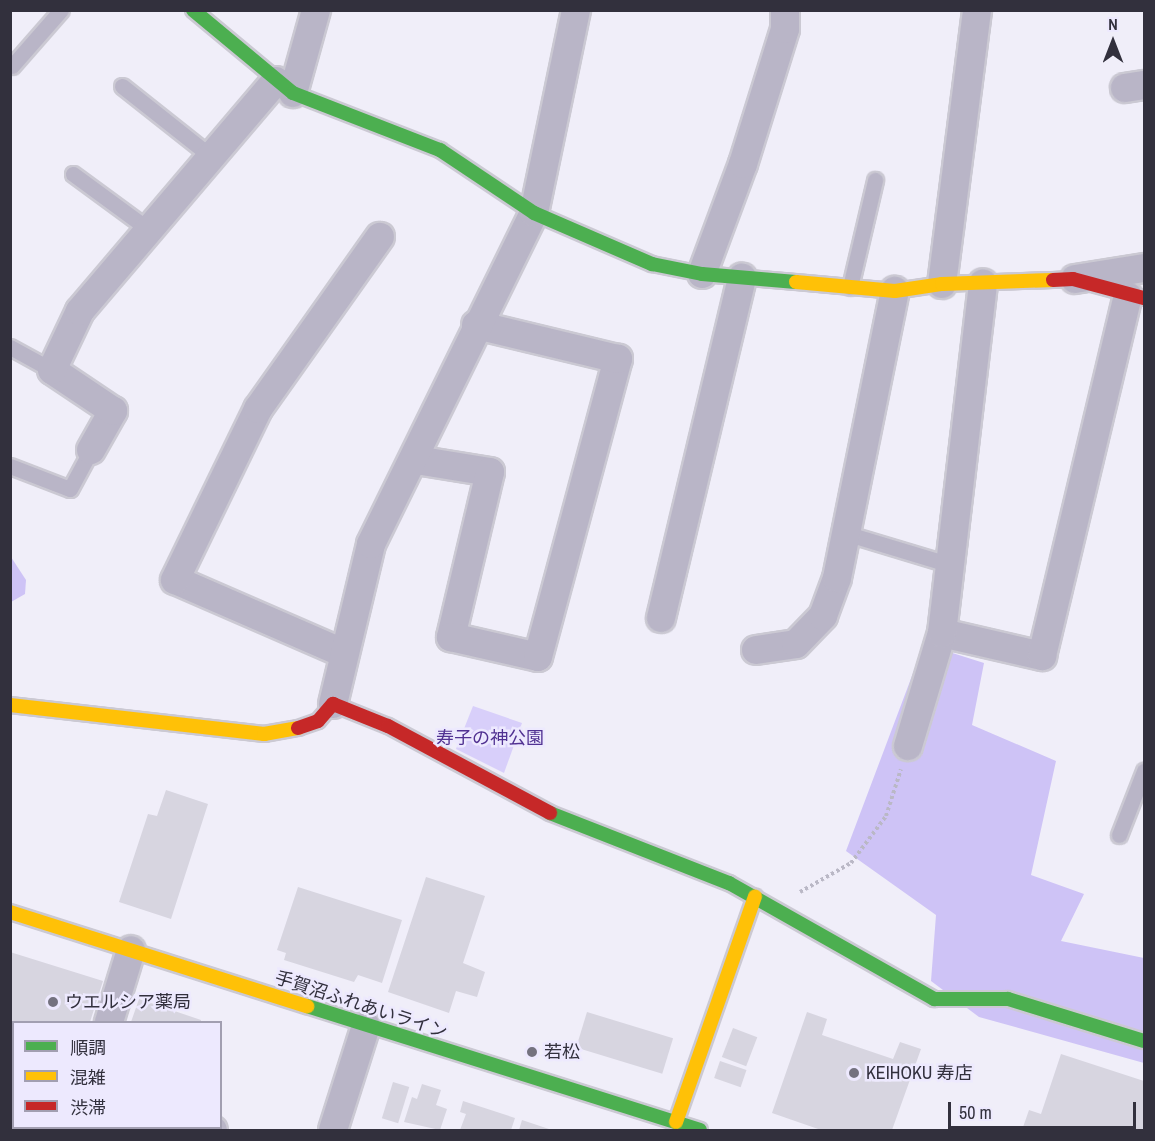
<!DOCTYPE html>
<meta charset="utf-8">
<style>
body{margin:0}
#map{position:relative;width:1155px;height:1141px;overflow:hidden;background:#f0eef9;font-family:"Archivo Narrow","Noto Sans JP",sans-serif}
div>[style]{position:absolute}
.green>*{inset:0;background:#d8cffa}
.forest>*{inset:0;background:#cec3f6}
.building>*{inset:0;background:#d7d5e0;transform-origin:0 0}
.path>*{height:4px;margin-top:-2px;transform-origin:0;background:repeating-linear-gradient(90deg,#bab8c6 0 3px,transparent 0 6px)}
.roads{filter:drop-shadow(2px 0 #cbc9d3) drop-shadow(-2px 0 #cbc9d3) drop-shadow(0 2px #cbc9d3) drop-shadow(0 -2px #cbc9d3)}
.lane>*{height:15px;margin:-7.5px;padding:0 7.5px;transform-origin:7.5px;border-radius:7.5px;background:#b9b5c7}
.street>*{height:28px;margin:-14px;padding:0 14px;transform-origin:14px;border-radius:14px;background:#b9b5c7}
.fast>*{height:14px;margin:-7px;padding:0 7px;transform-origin:7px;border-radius:7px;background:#4caf50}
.slow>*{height:14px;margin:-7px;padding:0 7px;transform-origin:7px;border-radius:7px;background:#ffc107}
.jam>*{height:14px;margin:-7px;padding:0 7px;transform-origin:7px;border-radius:7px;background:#c62828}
.dots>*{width:16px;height:16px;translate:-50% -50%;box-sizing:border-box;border:3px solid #ede9fe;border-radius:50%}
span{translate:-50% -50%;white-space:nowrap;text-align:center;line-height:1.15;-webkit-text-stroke:5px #ede9fe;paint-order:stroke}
.park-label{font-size:18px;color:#513292}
.poi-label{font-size:18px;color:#32303d}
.left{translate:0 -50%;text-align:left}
.street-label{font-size:18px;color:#32303d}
.frame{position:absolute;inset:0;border:12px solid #32303d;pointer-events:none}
.legend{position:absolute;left:12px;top:1021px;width:210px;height:108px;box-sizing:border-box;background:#ede9fe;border:2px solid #a29fb1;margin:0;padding:8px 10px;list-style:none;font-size:18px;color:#32303d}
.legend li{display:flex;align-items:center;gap:12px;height:30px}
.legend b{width:30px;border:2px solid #a29fb1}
.north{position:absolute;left:1083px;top:12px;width:60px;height:60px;-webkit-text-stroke:4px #ede9fe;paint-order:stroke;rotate:0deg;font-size:16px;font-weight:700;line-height:24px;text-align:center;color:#32303d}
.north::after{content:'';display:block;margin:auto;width:21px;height:27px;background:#32303d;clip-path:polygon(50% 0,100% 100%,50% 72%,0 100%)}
.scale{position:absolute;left:948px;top:1102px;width:188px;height:27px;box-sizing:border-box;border:3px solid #32303d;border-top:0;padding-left:8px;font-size:18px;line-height:21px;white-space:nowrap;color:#32303d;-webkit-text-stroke:4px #ede9fe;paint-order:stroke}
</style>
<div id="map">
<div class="green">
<i style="clip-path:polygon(473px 706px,522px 723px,504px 773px,456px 749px)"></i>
</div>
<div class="forest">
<i style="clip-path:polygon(11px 557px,26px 580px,25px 594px,11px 602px)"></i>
<i style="clip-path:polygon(924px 644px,984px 663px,972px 725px,1056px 761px,1031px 875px,1084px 894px,1061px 941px,1144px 958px,1144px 1063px,979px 1017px,931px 981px,936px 915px,846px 851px)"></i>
</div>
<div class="building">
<i style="clip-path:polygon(166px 790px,208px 804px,171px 919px,119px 902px,148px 814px,157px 816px)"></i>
<i style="clip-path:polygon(426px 877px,485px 896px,463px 963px,485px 972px,477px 997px,456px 991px,449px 1013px,388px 992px)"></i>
<i style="clip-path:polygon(298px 887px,402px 920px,382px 983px,358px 975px,354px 982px,284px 960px,286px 953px,277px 950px)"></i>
<i style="clip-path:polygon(10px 952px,103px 981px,90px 1022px,14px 1022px,14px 1047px,10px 1046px)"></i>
<i style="clip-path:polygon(139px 999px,201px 1020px,201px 1022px,131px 1022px)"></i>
<i style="left:587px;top:1012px;width:90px;height:37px;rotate:17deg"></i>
<i style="clip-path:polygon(807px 1012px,827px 1019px,822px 1035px,893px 1059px,900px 1042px,921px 1049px,892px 1130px,821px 1130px,772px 1113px)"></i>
<i style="left:733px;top:1028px;width:26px;height:31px;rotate:21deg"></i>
<i style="clip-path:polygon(1061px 1054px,1144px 1081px,1144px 1130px,1022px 1130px,1029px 1110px,1041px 1114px)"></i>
<i style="left:720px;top:1061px;width:28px;height:18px;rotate:19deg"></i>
<i style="left:393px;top:1082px;width:17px;height:38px;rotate:17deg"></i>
<i style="clip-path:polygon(422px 1084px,441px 1090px,436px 1105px,447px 1109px,440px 1130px,404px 1122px,412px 1097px,417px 1099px)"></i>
<i style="clip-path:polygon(463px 1101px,515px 1118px,511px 1130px,460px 1130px,466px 1114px,460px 1112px)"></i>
<i style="clip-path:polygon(522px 1120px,552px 1130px,519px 1130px)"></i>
</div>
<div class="path">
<i style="left:800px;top:892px;width:59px;rotate:-29.6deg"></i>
<i style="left:851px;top:863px;width:59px;rotate:-53.3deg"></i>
<i style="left:886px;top:816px;width:49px;rotate:-72.3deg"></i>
</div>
<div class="roads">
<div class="lane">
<i style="left:12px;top:66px;width:74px;rotate:-48.8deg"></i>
<i style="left:122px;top:86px;width:111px;rotate:38.4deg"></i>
<i style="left:73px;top:174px;width:93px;rotate:36.3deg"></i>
<i style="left:850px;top:287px;width:110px;rotate:-76.8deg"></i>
<i style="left:10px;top:347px;width:48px;rotate:28.7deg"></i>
<i style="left:10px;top:466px;width:64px;rotate:21deg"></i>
<i style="left:70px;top:489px;width:44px;rotate:-61.7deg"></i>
<i style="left:845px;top:533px;width:111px;rotate:16.8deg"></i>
<i style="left:1119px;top:835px;width:69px;rotate:-68.7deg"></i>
</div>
<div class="street">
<i style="left:1125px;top:88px;width:19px;rotate:-9deg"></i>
<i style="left:293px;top:93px;width:86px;rotate:-74.5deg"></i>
<i style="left:702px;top:274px;width:117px;rotate:-69.6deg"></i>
<i style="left:743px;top:164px;width:141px;rotate:-72.7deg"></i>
<i style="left:785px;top:29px;width:19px;rotate:-90deg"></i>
<i style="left:1075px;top:279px;width:70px;rotate:-9.1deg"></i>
<i style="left:942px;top:284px;width:276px;rotate:-82.7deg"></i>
<i style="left:91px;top:450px;width:45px;rotate:-60.6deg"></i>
<i style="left:113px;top:411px;width:73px;rotate:-146.1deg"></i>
<i style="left:52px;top:370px;width:65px;rotate:-64.6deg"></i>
<i style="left:80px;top:311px;width:302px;rotate:-49.6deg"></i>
<i style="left:416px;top:460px;width:75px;rotate:9.2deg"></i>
<i style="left:490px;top:472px;width:170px;rotate:103.3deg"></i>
<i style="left:451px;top:637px;width:89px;rotate:12.9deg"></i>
<i style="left:538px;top:657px;width:309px;rotate:-75deg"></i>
<i style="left:618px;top:359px;width:146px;rotate:-166.5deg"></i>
<i style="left:661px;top:618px;width:350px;rotate:-76.6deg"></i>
<i style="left:942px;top:633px;width:103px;rotate:13deg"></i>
<i style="left:1042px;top:656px;width:370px;rotate:-76.6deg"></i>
<i style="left:756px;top:650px;width:40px;rotate:-8.5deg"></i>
<i style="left:796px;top:644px;width:39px;rotate:-46deg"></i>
<i style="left:823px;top:616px;width:40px;rotate:-69.8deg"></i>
<i style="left:837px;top:578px;width:293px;rotate:-78.6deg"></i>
<i style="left:343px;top:653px;width:183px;rotate:-156.5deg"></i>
<i style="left:175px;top:580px;width:190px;rotate:-64.1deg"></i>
<i style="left:258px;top:409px;width:211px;rotate:-54.7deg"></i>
<i style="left:333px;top:704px;width:164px;rotate:-76.6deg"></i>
<i style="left:371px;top:544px;width:369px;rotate:-63.8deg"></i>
<i style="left:534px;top:213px;width:207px;rotate:-78.3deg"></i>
<i style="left:908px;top:746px;width:118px;rotate:-73.3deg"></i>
<i style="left:942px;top:633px;width:352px;rotate:-83.3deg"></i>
<i style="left:109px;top:1022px;width:75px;rotate:-73deg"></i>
<i style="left:10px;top:1067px;width:4px;rotate:14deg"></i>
<i style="left:204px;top:1128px;width:9px;rotate:13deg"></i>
<i style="left:74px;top:1130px;width:2px;rotate:-63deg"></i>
<i style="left:333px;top:1130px;width:109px;rotate:-72.4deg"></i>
</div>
<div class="fast">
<i style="left:193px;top:10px;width:130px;rotate:39.7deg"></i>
<i style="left:293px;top:93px;width:158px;rotate:21.2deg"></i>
<i style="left:440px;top:150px;width:113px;rotate:33.8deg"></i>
<i style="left:534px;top:213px;width:129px;rotate:23.4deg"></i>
<i style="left:652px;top:264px;width:51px;rotate:11.3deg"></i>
<i style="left:702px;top:274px;width:94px;rotate:4.9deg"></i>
<i style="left:550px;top:813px;width:192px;rotate:21.4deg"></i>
<i style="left:729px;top:883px;width:236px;rotate:29.5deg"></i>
<i style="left:934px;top:999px;width:74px"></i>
<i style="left:1008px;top:999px;width:142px;rotate:17.2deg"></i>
<i style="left:307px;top:1006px;width:412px;rotate:17.5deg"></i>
</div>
<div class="slow">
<i style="left:796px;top:282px;width:99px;rotate:5.2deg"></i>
<i style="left:895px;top:291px;width:48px;rotate:-8.5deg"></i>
<i style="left:942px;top:284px;width:111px;rotate:-2.1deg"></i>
<i style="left:10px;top:705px;width:256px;rotate:6.5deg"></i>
<i style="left:264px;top:734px;width:35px;rotate:-10deg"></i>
<i style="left:10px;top:912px;width:312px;rotate:17.6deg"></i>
<i style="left:676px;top:1122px;width:239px;rotate:-70.7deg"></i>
</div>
<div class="jam">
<i style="left:1053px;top:280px;width:20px;rotate:-3deg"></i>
<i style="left:1073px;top:279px;width:73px;rotate:15deg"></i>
<i style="left:298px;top:728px;width:21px;rotate:-19deg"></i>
<i style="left:318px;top:721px;width:23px;rotate:-49deg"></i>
<i style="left:333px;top:704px;width:59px;rotate:21.8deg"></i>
<i style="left:388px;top:726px;width:184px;rotate:28.2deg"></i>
</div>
</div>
<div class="dots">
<i style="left:53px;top:1002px;background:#74727f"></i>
<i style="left:532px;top:1052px;background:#74727f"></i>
<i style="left:854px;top:1073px;background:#74727f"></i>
</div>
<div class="park-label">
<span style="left:490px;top:738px">寿子の神公園</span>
</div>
<div class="poi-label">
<span class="left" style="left:65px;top:1002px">ウエルシア薬局</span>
<span class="left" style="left:544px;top:1052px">若松</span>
<span class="left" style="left:866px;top:1073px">KEIHOKU 寿店</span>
</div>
<div class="street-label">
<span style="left:361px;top:1005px;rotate:18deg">手賀沼ふれあいライン</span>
</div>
<div class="frame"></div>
<ul class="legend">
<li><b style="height:8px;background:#4caf50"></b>順調</li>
<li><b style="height:8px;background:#ffc107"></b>混雑</li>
<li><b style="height:8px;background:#c62828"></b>渋滞</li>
</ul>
<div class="north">N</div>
<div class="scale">50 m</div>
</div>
